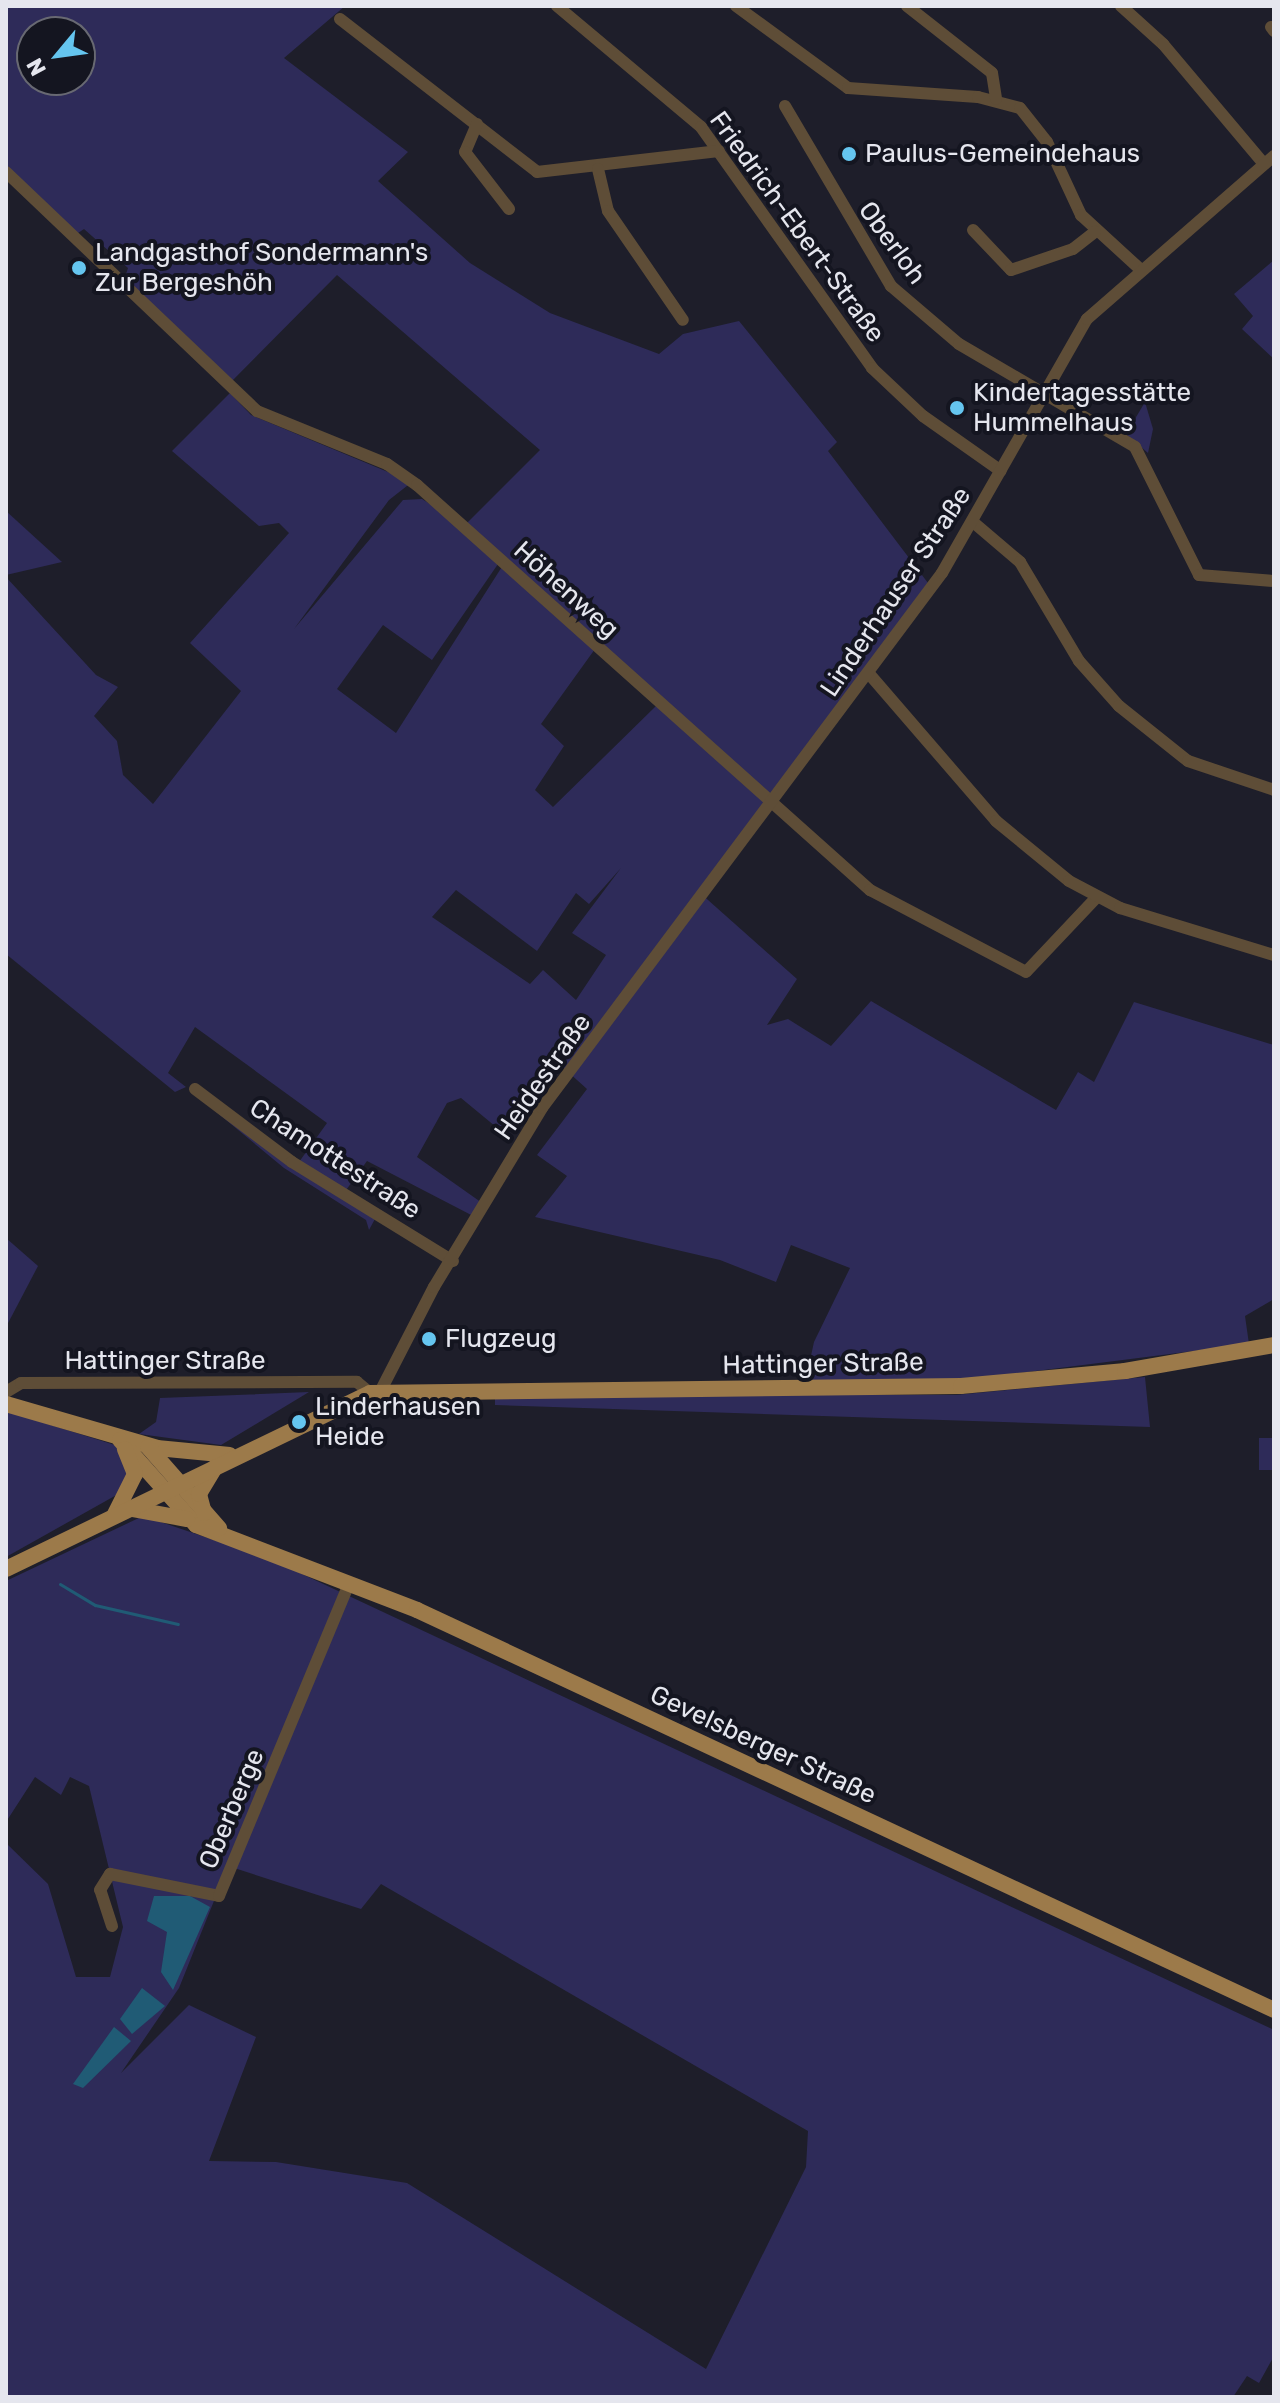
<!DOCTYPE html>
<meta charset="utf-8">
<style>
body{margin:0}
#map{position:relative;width:1280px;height:2403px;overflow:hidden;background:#1e1e2a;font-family:Rubik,sans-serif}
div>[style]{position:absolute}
.green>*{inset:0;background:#2e2b59;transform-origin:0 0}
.water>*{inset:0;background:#205b75}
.stream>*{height:3px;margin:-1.5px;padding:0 1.5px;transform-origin:1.5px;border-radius:1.5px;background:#205b75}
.minor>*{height:12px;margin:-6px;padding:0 6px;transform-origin:6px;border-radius:6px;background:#5e4d37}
.major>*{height:16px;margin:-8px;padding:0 8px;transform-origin:8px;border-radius:8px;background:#9c7a4a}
.dots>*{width:22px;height:22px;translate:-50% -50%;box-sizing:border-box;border:4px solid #141520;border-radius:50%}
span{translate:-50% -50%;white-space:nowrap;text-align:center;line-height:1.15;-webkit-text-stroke:8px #141520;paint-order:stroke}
.poi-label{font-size:26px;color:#e5e6ee}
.left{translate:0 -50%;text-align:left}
.street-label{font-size:26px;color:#e5e6ee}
.frame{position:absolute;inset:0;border:8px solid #e5e6ee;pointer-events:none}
.north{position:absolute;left:16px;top:16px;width:80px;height:80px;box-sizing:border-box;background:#141520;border:2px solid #686972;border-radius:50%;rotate:241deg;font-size:22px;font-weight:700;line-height:32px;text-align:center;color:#e5e6ee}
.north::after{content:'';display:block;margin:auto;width:28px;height:36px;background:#65c5ef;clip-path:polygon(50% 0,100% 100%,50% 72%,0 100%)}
</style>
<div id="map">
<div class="green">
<i style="clip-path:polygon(evenodd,6px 6px,345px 6px,284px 58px,408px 152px,378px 181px,470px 263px,550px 313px,659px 354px,683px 334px,739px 321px,837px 442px,828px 451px,928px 583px,699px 892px,797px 979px,767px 1025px,788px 1019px,831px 1046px,871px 1001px,1056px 1110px,1078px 1072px,1094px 1082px,1134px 1002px,1274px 1045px,1274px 1299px,1245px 1316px,1249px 1344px,980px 1378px,805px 1383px,814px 1342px,850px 1268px,791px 1245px,776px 1282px,720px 1260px,535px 1217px,567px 1176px,537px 1155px,587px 1089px,557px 1062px,507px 1136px,461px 1098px,447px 1103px,417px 1157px,485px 1205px,477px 1218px,367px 1161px,344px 1193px,299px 1162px,327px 1123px,195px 1027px,168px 1073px,186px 1087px,175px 1092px,6px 954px,6px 577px,96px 675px,118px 687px,94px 716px,117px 741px,123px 775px,153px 804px,241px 691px,190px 643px,289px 533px,279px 523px,259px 526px,172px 451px,230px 393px,251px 415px,412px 482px,389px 500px,294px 629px,403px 500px,422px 499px,438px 509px,498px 564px,432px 660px,383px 625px,337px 689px,396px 733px,505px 562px,465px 525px,540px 450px,337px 275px,232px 381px,124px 280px,128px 268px,84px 229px,75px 235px,6px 168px,6px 6px,32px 32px,80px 32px,80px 80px,32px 80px,32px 32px,6px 6px,595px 649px,656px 706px,553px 807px,535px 790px,564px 746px,541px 724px,595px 649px,6px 6px,621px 868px,572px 933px,606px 955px,576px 1000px,543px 970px,530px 984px,432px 917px,456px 890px,537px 951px,576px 893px,589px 904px,621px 868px)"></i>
<i style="clip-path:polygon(1274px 260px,1274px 359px,1242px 329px,1253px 316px,1234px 294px)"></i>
<i style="clip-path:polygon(1145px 402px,1153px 429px,1148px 453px,1126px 434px)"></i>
<i style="clip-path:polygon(6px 511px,62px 562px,6px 575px)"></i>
<i style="clip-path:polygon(197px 1096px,376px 1217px,369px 1230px,366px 1220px,284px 1168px)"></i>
<i style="clip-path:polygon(6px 1238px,38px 1266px,6px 1327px)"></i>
<i style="clip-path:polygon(1145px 1377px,1150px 1427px,495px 1405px,495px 1395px,956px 1395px)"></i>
<i style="clip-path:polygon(309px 1392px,221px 1445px,139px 1434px,156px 1422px,160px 1398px)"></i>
<i style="clip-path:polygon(6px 1411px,115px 1445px,131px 1470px,120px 1493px,6px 1557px)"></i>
<i style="left:1259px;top:1438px;width:15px;height:32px"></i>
<i style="clip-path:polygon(evenodd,143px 1516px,270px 1559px,1274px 2030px,1274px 2356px,1259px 2383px,1247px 2376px,1233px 2397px,6px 2397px,6px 1843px,48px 1884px,76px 1977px,110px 1977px,123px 1927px,89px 1786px,70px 1777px,61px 1795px,35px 1777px,6px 1822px,6px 1581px,143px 1516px,228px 1866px,361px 1909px,381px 1884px,808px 2131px,806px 2167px,706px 2369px,407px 2183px,276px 2162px,209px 2161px,256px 2037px,189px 2005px,121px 2073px,179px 1988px,228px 1866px)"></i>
</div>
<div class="water">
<i style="clip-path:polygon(154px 1896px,190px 1896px,210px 1907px,173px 1990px,161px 1972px,167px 1932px,147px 1921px)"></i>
<i style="clip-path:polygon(142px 1988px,165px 2006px,132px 2034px,120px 2019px)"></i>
<i style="clip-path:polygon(114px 2027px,131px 2041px,83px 2088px,73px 2084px)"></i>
</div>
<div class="stream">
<i style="left:60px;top:1584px;width:41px;rotate:31deg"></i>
<i style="left:95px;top:1605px;width:85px;rotate:12.9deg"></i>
</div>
<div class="minor">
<i style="left:557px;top:6px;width:188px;rotate:40deg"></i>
<i style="left:701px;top:127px;width:296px;rotate:54.6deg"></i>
<i style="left:872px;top:368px;width:70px;rotate:43.3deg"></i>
<i style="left:923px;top:416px;width:95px;rotate:35.2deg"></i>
<i style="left:736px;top:6px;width:139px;rotate:36.2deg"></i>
<i style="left:848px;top:88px;width:130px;rotate:4deg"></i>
<i style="left:978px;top:97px;width:43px;rotate:14.7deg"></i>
<i style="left:1020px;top:108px;width:43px;rotate:51.5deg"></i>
<i style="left:1047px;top:142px;width:81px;rotate:65deg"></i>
<i style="left:1081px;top:215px;width:80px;rotate:42.5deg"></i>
<i style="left:907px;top:6px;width:108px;rotate:38.2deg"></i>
<i style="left:992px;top:73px;width:26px;rotate:81deg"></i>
<i style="left:1121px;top:6px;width:57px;rotate:42.1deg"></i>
<i style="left:1163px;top:44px;width:157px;rotate:49.9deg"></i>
<i style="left:340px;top:19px;width:249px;rotate:37.8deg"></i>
<i style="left:537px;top:172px;width:183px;rotate:-6.6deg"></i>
<i style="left:1271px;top:27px;width:5px;rotate:53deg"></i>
<i style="left:785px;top:106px;width:209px;rotate:59.5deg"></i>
<i style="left:891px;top:286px;width:89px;rotate:40.5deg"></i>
<i style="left:959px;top:344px;width:204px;rotate:30.3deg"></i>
<i style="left:1135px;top:447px;width:143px;rotate:63.4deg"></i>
<i style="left:1199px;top:575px;width:75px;rotate:4.6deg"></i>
<i style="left:477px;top:124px;width:30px;rotate:113deg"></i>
<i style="left:465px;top:152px;width:72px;rotate:52.3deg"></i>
<i style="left:598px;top:169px;width:43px;rotate:76.6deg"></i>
<i style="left:608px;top:211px;width:132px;rotate:55.5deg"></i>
<i style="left:6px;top:172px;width:347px;rotate:43.6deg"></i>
<i style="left:257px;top:411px;width:140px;rotate:22.2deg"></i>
<i style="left:387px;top:464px;width:37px;rotate:35deg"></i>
<i style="left:417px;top:485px;width:608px;rotate:41.8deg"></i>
<i style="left:870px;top:890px;width:176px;rotate:27.7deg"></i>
<i style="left:1026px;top:972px;width:102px;rotate:-46.6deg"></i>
<i style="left:973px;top:230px;width:55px;rotate:46.5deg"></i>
<i style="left:1011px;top:270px;width:65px;rotate:-18.7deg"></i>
<i style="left:1073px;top:249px;width:28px;rotate:-38deg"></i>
<i style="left:973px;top:522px;width:62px;rotate:40.4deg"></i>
<i style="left:1020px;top:562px;width:115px;rotate:59.2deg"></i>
<i style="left:1079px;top:661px;width:60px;rotate:48.4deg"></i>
<i style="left:1119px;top:706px;width:88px;rotate:38.6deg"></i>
<i style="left:1188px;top:761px;width:91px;rotate:18.6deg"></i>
<i style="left:871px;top:676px;width:191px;rotate:49.2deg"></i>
<i style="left:996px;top:821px;width:94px;rotate:39.4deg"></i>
<i style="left:1069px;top:881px;width:58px;rotate:27.9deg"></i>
<i style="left:1120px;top:908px;width:161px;rotate:17deg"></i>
<i style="left:195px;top:1089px;width:121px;rotate:37deg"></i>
<i style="left:292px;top:1162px;width:189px;rotate:31.6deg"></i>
<i style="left:6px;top:1392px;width:17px;rotate:-31deg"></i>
<i style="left:21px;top:1383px;width:336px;rotate:-0.2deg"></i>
<i style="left:357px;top:1382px;width:17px;rotate:40deg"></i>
<i style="left:380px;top:1392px;width:118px;rotate:-62.8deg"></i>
<i style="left:434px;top:1287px;width:209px;rotate:-58.9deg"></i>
<i style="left:542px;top:1108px;width:668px;rotate:-53.22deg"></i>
<i style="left:942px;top:573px;width:292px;rotate:-60.3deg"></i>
<i style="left:1087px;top:319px;width:248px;rotate:-41.1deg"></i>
<i style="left:112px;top:1926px;width:38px;rotate:-108deg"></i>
<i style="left:100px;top:1890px;width:19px;rotate:-58deg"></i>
<i style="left:110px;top:1874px;width:111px;rotate:11.4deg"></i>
<i style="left:219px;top:1896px;width:339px;rotate:-67.4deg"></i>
</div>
<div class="major">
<i style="left:6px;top:1404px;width:157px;rotate:16.2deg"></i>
<i style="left:157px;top:1448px;width:73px;rotate:5.5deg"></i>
<i style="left:120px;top:1440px;width:114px;rotate:48.2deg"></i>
<i style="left:196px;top:1525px;width:237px;rotate:21deg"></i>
<i style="left:417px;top:1610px;width:946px;rotate:25.02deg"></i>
<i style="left:148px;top:1447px;width:108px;rotate:48.8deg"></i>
<i style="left:132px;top:1509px;width:56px;rotate:10.3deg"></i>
<i style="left:204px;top:1513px;width:20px;rotate:-105deg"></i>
<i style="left:199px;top:1494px;width:31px;rotate:-59deg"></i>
<i style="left:115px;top:1514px;width:45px;rotate:-63.4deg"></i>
<i style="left:135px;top:1474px;width:27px;rotate:-112deg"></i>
<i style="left:6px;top:1569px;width:404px;rotate:-25.8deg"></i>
<i style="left:370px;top:1393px;width:591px;rotate:-0.68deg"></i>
<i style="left:961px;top:1386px;width:165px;rotate:-5.2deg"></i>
<i style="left:1125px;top:1371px;width:151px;rotate:-9.9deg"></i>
</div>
<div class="dots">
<i style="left:849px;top:154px;background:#65c5ef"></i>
<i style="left:79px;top:268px;background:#65c5ef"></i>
<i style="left:957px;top:408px;background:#65c5ef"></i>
<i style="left:429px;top:1339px;background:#65c5ef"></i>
<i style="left:299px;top:1422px;background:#65c5ef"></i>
</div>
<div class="poi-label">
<span class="left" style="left:865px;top:154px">Paulus-Gemeindehaus</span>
<span class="left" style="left:95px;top:268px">Landgasthof Sondermann's<br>Zur Bergeshöh</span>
<span class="left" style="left:973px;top:408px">Kindertagesstätte<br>Hummelhaus</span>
<span class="left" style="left:445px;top:1339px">Flugzeug</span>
<span class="left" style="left:315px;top:1422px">Linderhausen<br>Heide</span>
</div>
<div class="street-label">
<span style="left:797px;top:227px;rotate:54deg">Friedrich-Ebert-Straße</span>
<span style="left:892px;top:243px;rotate:54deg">Oberloh</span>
<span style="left:566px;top:590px;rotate:42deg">Höhenweg</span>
<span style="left:896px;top:592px;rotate:-56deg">Linderhauser Straße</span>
<span style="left:543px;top:1077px;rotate:-55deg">Heidestraße</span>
<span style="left:335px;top:1159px;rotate:33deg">Chamottestraße</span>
<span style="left:165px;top:1361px">Hattinger Straße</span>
<span style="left:823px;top:1364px;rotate:-1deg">Hattinger Straße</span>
<span style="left:763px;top:1745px;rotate:25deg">Gevelsberger Straße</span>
<span style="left:232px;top:1809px;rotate:-67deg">Oberberge</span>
</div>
<div class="frame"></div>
<div class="north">N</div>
</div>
